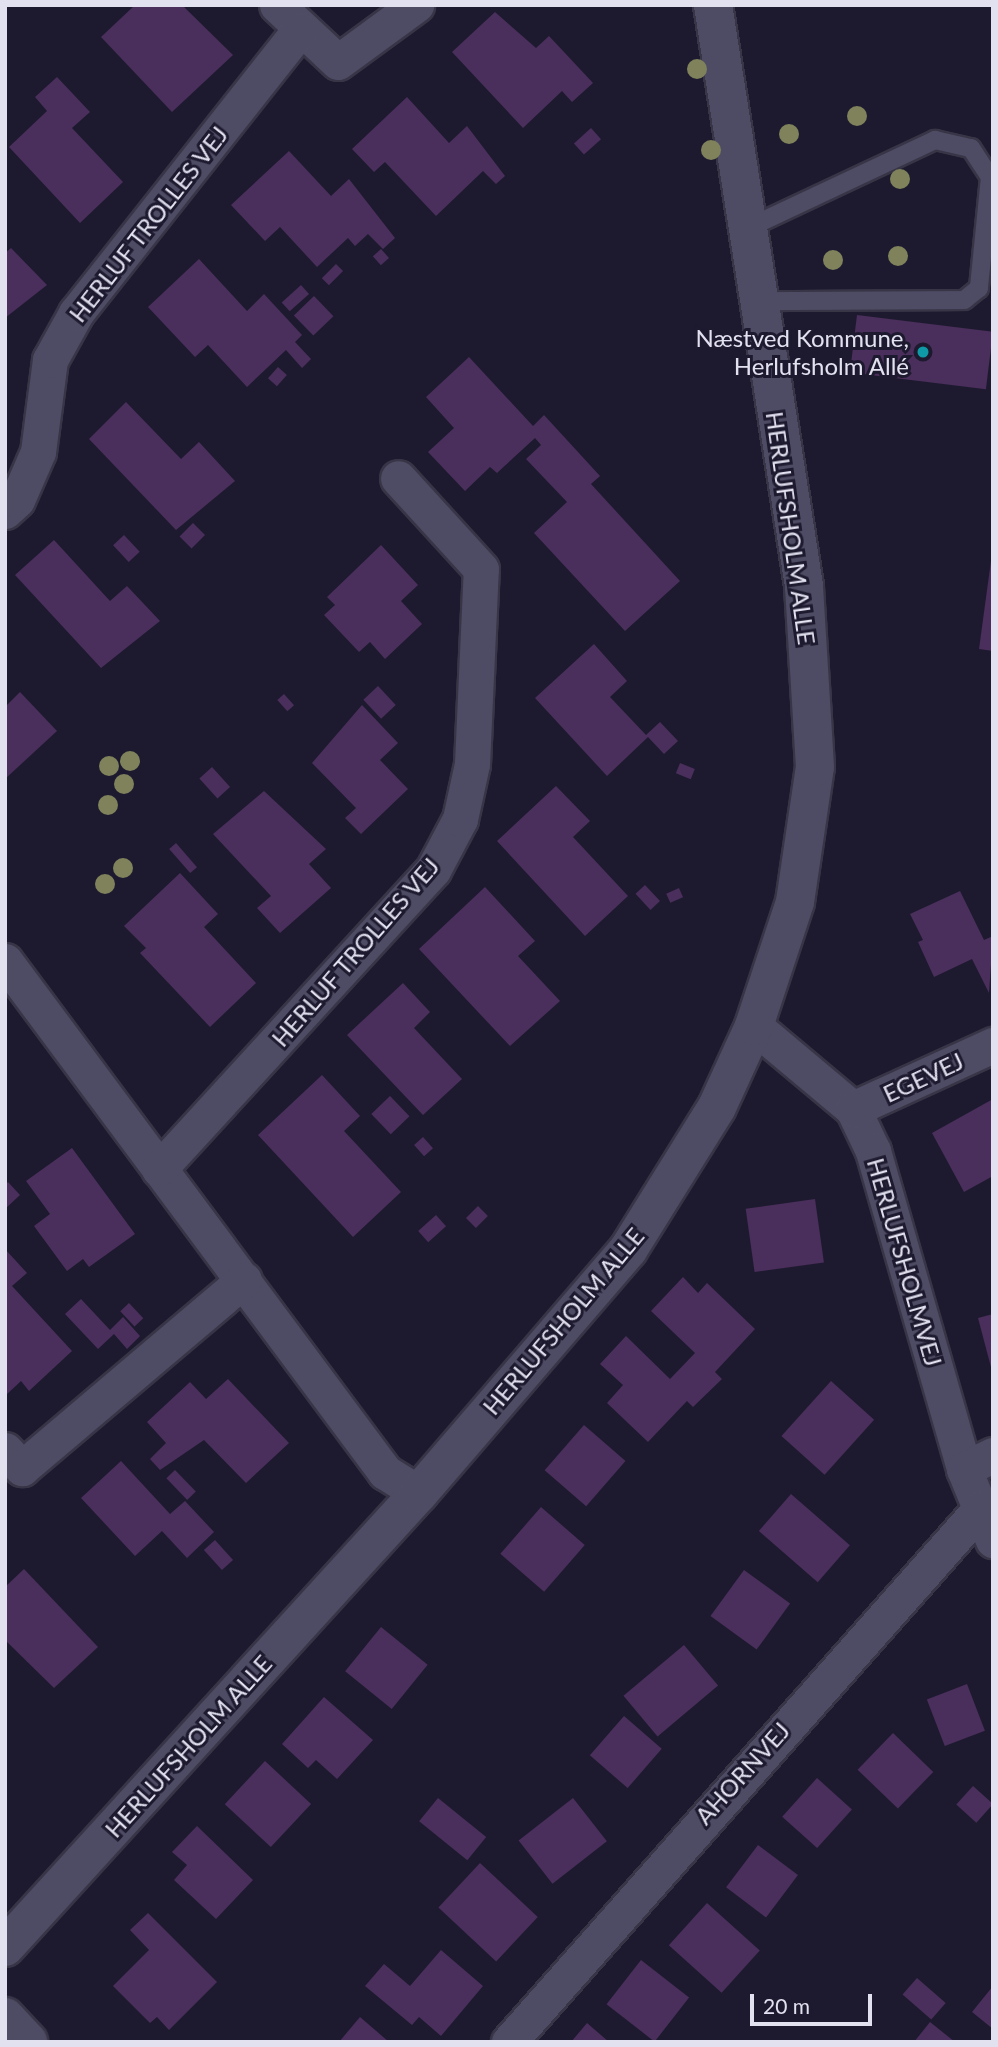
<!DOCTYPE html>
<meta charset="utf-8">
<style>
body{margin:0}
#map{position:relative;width:998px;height:2047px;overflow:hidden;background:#1d1a2f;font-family:Lato,sans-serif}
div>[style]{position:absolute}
.building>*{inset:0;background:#4a2e5b;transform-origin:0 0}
.roads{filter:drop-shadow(2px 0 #383547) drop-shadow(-2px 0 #383547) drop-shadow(0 2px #383547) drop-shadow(0 -2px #383547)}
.service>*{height:18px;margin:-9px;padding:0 9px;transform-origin:9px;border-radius:9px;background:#4e4c64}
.minor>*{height:35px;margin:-17.5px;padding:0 17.5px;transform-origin:17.5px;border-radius:17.5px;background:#4e4c64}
.tertiary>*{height:38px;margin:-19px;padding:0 19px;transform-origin:19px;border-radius:19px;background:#4e4c64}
.trees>*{width:20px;height:20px;margin:-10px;border-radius:50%;background:#7f825b}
.dots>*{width:19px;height:19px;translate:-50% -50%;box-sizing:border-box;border:4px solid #1d1a2f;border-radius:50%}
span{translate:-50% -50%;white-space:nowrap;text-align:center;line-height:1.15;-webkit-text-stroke:6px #1d1a2f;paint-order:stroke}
.street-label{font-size:24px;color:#e2e1f0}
.poi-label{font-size:24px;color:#e2e1f0}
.right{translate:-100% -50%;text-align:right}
.frame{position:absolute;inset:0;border:7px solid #e2e1f0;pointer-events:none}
.scale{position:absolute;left:750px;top:1994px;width:122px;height:32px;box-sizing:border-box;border:4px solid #e2e1f0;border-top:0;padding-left:9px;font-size:21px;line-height:24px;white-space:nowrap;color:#e2e1f0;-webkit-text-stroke:5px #1d1a2f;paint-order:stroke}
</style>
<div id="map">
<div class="building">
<i style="clip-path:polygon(135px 5px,182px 5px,233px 55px,172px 112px,101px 37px)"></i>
<i style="clip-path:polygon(495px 12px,536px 48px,549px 36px,593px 83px,572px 102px,562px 91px,523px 128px,452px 52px)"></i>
<i style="clip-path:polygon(57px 77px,90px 112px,72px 128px,123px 182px,80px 223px,9px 147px,47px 111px,35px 97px)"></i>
<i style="clip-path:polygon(407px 97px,449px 143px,467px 126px,505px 176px,496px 184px,483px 171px,436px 216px,385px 162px,374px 172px,352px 149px)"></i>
<i style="left:591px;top:128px;width:15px;height:23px;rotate:48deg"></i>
<i style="clip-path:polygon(289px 151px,331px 196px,349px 179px,395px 238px,383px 249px,368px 234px,355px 246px,348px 238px,317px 267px,280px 227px,265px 241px,231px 205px)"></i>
<i style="clip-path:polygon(11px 248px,47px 285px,5px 318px,5px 253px)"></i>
<i style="left:381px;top:249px;width:12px;height:11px;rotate:48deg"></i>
<i style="clip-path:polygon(199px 259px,247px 311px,264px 294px,302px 335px,295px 342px,311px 359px,302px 368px,286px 350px,247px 387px,208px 345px,195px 357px,148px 307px)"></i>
<i style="left:336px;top:264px;width:10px;height:20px;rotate:45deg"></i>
<i style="left:301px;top:285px;width:12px;height:26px;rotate:48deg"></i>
<i style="left:314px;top:296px;width:28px;height:28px;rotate:46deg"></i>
<i style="left:857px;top:315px;width:137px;height:58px;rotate:7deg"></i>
<i style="clip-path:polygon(469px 357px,533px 426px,544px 415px,600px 476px,591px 484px,680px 581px,625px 631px,534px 533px,567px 502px,526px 459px,541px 445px,535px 438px,497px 473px,490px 467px,465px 491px,428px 452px,454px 428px,426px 397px)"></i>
<i style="left:278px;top:367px;width:12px;height:15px;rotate:42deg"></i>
<i style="clip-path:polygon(126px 402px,181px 459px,199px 442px,235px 481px,176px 530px,89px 439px)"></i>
<i style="left:193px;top:523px;width:17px;height:19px;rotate:45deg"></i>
<i style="left:124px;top:535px;width:23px;height:15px;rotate:47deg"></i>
<i style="clip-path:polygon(54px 540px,110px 601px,127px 586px,160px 621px,101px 668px,15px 575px)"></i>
<i style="clip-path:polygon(381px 545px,418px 585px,401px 601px,422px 624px,385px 659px,370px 642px,359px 652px,324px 615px,335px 605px,327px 597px)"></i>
<i style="clip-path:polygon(993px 546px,993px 651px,979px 649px)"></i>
<i style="clip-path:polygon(594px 644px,627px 681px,610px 697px,646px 735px,660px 722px,678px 741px,664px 754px,648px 737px,607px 776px,535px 698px)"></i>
<i style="left:378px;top:686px;width:26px;height:20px;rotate:47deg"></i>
<i style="clip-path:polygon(20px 692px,57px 731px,5px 779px,5px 707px)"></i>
<i style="left:284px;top:694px;width:15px;height:9px;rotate:48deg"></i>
<i style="clip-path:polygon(362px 705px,398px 743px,380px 760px,408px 789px,361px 834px,345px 818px,356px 808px,312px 763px)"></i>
<i style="left:680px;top:763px;width:16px;height:11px;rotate:22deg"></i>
<i style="left:212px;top:767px;width:27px;height:17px;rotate:48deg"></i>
<i style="clip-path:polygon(556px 786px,590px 821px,573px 837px,628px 896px,585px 936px,497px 841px)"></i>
<i style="clip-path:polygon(264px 791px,326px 849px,309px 864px,331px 888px,280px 933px,257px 908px,271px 896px,213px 834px)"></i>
<i style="left:176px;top:843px;width:32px;height:9px;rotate:49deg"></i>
<i style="clip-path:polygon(180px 873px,218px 914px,204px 927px,256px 983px,210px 1027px,140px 953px,146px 948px,124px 926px)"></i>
<i style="left:645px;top:885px;width:22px;height:13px;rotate:47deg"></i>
<i style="clip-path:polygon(485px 887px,535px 941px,518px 956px,560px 1001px,510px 1046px,419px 949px)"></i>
<i style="left:679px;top:888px;width:10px;height:14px;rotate:66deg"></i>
<i style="clip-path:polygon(960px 891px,984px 940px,993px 936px,989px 993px,972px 959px,934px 977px,918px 942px,923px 940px,910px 914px)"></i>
<i style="clip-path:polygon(403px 983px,430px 1012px,414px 1028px,462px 1079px,423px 1115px,347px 1035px)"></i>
<i style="clip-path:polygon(322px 1075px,360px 1116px,344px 1131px,401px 1192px,353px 1237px,258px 1135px)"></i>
<i style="left:390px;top:1096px;width:28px;height:26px;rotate:46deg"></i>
<i style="clip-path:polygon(993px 1099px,993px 1176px,964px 1192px,932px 1133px)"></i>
<i style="left:423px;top:1137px;width:15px;height:12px;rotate:48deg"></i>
<i style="clip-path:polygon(72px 1148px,135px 1234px,89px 1267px,83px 1259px,67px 1271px,34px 1226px,50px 1214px,26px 1181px)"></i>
<i style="clip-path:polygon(8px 1182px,20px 1195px,5px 1209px,5px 1185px)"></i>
<i style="left:815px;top:1199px;width:64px;height:70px;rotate:82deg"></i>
<i style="left:478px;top:1206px;width:14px;height:17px;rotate:45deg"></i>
<i style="left:436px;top:1215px;width:15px;height:24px;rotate:48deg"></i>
<i style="clip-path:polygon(5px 1249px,27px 1273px,12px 1286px,72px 1351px,29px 1391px,21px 1381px,5px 1396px)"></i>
<i style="clip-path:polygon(683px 1277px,698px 1293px,707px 1283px,755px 1329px,715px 1372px,722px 1379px,693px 1407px,687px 1401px,648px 1442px,607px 1403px,623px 1385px,600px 1364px,626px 1336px,670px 1379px,695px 1353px,651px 1311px)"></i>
<i style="clip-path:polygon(81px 1299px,110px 1330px,123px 1317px,140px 1336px,127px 1349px,114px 1334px,98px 1349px,65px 1314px)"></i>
<i style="left:129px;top:1303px;width:21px;height:12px;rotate:47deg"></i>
<i style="clip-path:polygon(993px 1314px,993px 1371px,992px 1371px,978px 1318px)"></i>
<i style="clip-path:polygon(228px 1379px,289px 1443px,246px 1483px,204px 1440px,160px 1470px,150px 1459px,166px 1443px,147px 1422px,190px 1382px,206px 1399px)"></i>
<i style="left:831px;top:1381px;width:58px;height:74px;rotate:42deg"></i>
<i style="left:584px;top:1425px;width:55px;height:60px;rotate:41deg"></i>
<i style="clip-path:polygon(121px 1461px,170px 1514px,185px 1501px,214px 1532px,187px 1558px,162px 1531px,135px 1556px,81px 1498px)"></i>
<i style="left:175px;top:1470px;width:30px;height:12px;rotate:46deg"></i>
<i style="left:791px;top:1494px;width:78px;height:49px;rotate:41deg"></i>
<i style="left:541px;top:1507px;width:58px;height:62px;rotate:41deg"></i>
<i style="left:215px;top:1540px;width:27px;height:15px;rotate:48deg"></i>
<i style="clip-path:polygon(24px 1569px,98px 1647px,54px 1688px,5px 1640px,5px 1587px)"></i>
<i style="left:744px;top:1570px;width:57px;height:57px;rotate:36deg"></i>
<i style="left:381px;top:1627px;width:60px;height:57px;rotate:39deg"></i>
<i style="left:684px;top:1645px;width:53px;height:79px;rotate:50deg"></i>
<i style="left:967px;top:1684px;width:50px;height:43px;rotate:69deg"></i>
<i style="clip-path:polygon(324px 1697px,373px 1740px,337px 1779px,316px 1760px,308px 1768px,282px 1744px)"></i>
<i style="left:624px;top:1716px;width:50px;height:52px;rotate:41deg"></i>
<i style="left:893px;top:1733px;width:56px;height:51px;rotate:44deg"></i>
<i style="left:265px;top:1761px;width:63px;height:59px;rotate:43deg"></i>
<i style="left:817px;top:1778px;width:47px;height:52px;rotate:42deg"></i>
<i style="left:973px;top:1786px;width:27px;height:25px;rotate:42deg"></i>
<i style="left:438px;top:1798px;width:62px;height:30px;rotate:39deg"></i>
<i style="left:573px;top:1798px;width:55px;height:69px;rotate:52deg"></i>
<i style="clip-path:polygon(197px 1826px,253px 1880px,216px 1919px,174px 1880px,187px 1865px,172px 1852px)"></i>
<i style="left:758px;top:1845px;width:50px;height:53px;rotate:37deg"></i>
<i style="left:480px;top:1863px;width:79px;height:61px;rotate:43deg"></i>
<i style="left:707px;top:1903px;width:71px;height:57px;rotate:42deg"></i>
<i style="clip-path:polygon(148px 1913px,217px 1982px,169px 2030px,157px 2017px,150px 2023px,113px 1986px,149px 1950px,130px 1930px)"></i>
<i style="clip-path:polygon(441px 1950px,483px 1986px,441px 2036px,419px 2017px,412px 2025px,365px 1986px,384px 1964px,410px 1986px)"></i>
<i style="left:641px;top:1960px;width:61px;height:56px;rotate:38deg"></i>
<i style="left:917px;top:1978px;width:38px;height:22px;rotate:41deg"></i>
<i style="clip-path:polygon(993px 1986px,993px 2029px,972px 2012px)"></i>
<i style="clip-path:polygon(360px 2017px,389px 2042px,339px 2042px)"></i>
<i style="clip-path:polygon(930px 2022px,955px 2042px,914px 2042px)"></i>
<i style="clip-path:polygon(587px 2023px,609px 2042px,571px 2042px)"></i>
</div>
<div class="roads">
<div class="service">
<i style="left:748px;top:228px;width:207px;rotate:-25.2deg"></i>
<i style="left:935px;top:140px;width:37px;rotate:13deg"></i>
<i style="left:971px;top:148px;width:35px;rotate:57deg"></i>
<i style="left:990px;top:177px;width:112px;rotate:95.7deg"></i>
<i style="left:979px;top:288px;width:19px;rotate:141deg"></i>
<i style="left:964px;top:300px;width:207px;rotate:179.7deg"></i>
</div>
<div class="minor">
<i style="left:277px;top:5px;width:83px;rotate:43.1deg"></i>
<i style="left:338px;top:62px;width:97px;rotate:-36.2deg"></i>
<i style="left:5px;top:511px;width:16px;rotate:-43deg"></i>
<i style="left:17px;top:500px;width:52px;rotate:-66.4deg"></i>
<i style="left:38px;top:452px;width:93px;rotate:-82.6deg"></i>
<i style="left:50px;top:360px;width:54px;rotate:-61deg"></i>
<i style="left:76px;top:313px;width:360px;rotate:-51.7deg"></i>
<i style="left:5px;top:961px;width:637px;rotate:53.36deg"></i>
<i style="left:385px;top:1472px;width:40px;rotate:32deg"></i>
<i style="left:754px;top:1026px;width:129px;rotate:40deg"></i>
<i style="left:853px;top:1109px;width:47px;rotate:64.5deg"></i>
<i style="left:873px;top:1151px;width:331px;rotate:74deg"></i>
<i style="left:964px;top:1469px;width:77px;rotate:67.8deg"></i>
<i style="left:853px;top:1109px;width:154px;rotate:-24.6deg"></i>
<i style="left:159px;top:1169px;width:406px;rotate:-47.5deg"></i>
<i style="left:433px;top:870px;width:58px;rotate:-62.1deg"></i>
<i style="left:460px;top:819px;width:56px;rotate:-77.7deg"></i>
<i style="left:472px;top:764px;width:195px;rotate:-87.4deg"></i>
<i style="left:481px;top:569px;width:123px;rotate:-132.4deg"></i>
<i style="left:5px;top:1450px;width:25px;rotate:47deg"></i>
<i style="left:22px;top:1468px;width:291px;rotate:-40.3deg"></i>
<i style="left:964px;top:1469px;width:32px;rotate:-26deg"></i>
<i style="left:509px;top:2042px;width:711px;rotate:-48.53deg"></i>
</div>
<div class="tertiary">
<i style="left:5px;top:1947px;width:614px;rotate:-47.64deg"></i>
<i style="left:419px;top:1493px;width:321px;rotate:-49.3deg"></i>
<i style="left:628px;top:1250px;width:168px;rotate:-58.1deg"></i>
<i style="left:717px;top:1107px;width:89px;rotate:-65.4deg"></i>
<i style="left:754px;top:1026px;width:131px;rotate:-71.7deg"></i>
<i style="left:795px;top:902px;width:136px;rotate:-81.6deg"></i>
<i style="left:815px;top:767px;width:181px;rotate:-93.5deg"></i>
<i style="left:804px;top:586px;width:588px;rotate:-98.9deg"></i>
<i style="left:5px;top:2017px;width:34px;rotate:47deg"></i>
</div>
</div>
<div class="trees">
<i style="left:697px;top:69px"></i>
<i style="left:857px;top:116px"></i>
<i style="left:789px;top:134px"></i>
<i style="left:711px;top:150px"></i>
<i style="left:900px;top:179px"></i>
<i style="left:898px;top:256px"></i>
<i style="left:833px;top:260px"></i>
<i style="left:130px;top:761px"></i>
<i style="left:109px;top:766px"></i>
<i style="left:124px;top:784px"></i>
<i style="left:108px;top:805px"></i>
<i style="left:123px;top:868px"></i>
<i style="left:105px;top:884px"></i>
</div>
<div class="dots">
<i style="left:923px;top:352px;background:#0f9aa8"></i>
</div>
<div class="street-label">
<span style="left:148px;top:224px;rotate:-52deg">HERLUF TROLLES VEJ</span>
<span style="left:791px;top:528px;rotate:82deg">HERLUFSHOLM ALLE</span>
<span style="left:355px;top:952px;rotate:-49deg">HERLUF TROLLES VEJ</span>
<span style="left:923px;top:1077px;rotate:-25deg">EGEVEJ</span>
<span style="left:905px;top:1262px;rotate:74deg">HERLUFSHOLMVEJ</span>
<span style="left:563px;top:1321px;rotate:-50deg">HERLUFSHOLM ALLE</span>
<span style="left:188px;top:1746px;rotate:-48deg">HERLUFSHOLM ALLE</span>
<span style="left:742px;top:1773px;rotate:-48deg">AHORNVEJ</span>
</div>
<div class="poi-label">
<span class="right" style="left:909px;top:352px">Næstved Kommune,<br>Herlufsholm Allé</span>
</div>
<div class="frame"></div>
<div class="scale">20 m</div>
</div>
